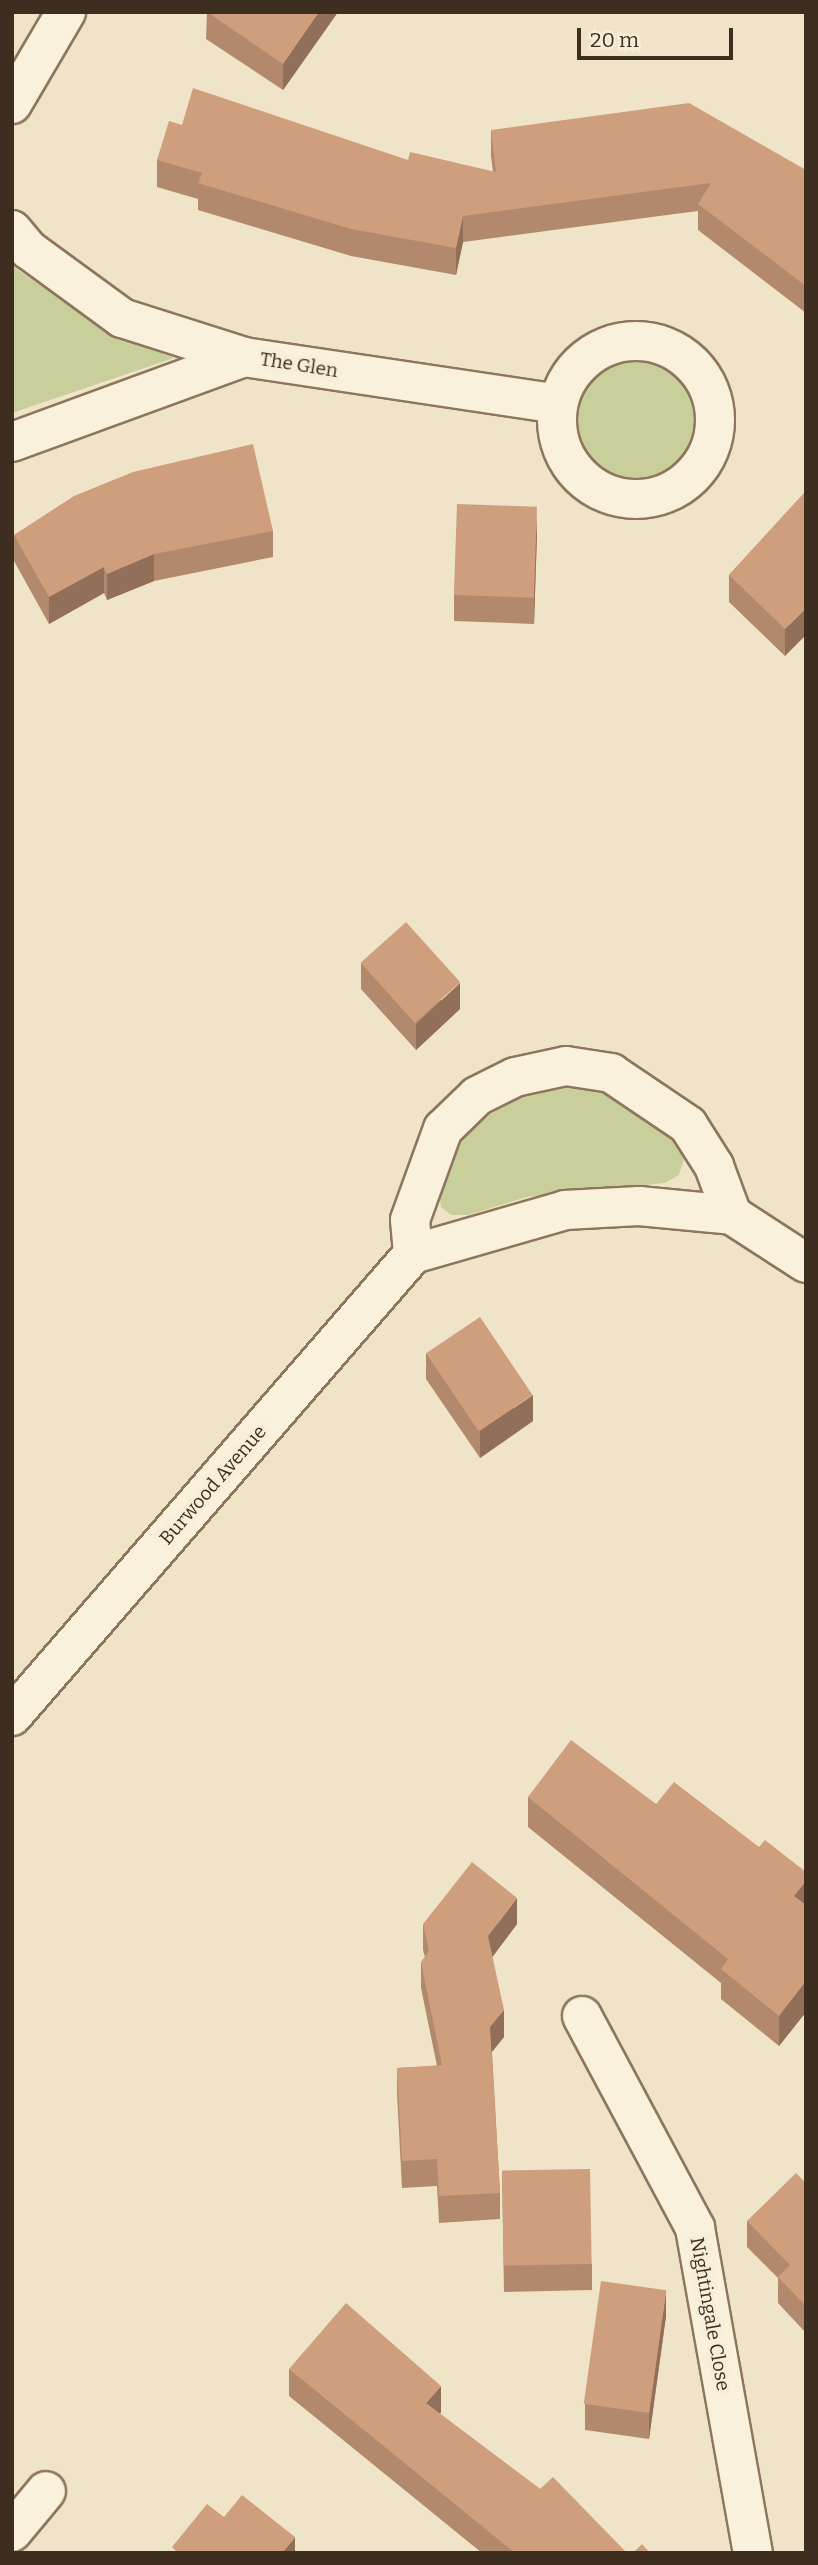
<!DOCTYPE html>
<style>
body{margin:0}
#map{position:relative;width:818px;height:2565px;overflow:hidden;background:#f0e4c8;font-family:Bitter,serif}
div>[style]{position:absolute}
.green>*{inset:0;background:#c9cf9b}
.round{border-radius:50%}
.roads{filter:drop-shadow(2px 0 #8d765c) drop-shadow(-2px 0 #8d765c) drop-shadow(0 2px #8d765c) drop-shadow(0 -2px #8d765c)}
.minor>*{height:38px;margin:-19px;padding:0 19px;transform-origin:19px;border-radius:19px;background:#faf1dc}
.minor>.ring{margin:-19px;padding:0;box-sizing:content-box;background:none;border:38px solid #faf1dc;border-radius:50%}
.wall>*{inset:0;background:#b2896c}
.shaded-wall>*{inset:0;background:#916f58}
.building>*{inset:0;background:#cf9f7d;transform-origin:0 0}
span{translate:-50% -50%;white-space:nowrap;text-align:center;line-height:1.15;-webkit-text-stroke:7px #f7eed8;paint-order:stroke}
.street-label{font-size:19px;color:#3d2e20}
.frame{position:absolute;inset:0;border:14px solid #3d2e20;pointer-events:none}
.scale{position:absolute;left:577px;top:28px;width:156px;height:32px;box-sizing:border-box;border:4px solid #3d2e20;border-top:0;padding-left:9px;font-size:21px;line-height:24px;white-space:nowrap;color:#3d2e20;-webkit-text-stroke:5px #f7eed8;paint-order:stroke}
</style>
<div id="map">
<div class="green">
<i style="clip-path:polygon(12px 266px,111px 333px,174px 358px,12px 413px)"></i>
<i class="round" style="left:577px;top:360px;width:118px;height:118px"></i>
<i style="clip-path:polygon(566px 1084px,613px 1091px,674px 1136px,684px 1159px,679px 1175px,665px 1183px,527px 1197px,468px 1215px,451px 1215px,441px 1207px,438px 1189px,448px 1157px,475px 1125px,518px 1096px)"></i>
</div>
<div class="roads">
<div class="minor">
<i style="left:12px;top:104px;width:107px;rotate:-59.6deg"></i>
<i style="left:12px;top:230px;width:26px;rotate:50deg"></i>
<i style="left:29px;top:250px;width:115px;rotate:36.2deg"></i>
<i style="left:122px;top:318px;width:128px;rotate:17.7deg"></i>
<i class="ring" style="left:557px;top:341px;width:120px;height:120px"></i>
<i style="left:12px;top:442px;width:247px;rotate:-20.1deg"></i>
<i style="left:244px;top:357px;width:317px;rotate:8.5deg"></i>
<i style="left:413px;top:1254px;width:34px;rotate:-95deg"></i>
<i style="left:410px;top:1220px;width:97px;rotate:-70.1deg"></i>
<i style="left:443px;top:1129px;width:47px;rotate:-44.1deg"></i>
<i style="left:477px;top:1096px;width:42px;rotate:-26.6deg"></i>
<i style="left:515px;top:1077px;width:52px;rotate:-12.2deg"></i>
<i style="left:566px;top:1066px;width:46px;rotate:8.8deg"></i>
<i style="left:611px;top:1073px;width:93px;rotate:34deg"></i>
<i style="left:688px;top:1125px;width:49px;rotate:57.6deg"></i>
<i style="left:714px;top:1166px;width:52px;rotate:69.8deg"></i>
<i style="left:12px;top:1716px;width:612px;rotate:-49.04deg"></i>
<i style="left:413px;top:1254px;width:158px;rotate:-16.1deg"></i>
<i style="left:565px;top:1210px;width:74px;rotate:-3.1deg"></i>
<i style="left:639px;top:1206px;width:93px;rotate:5.5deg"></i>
<i style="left:732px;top:1215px;width:88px;rotate:33deg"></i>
<i style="left:582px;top:2016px;width:240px;rotate:61.9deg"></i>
<i style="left:695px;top:2228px;width:330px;rotate:79.9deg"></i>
<i style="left:12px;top:2532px;width:53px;rotate:-50.3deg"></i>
</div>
</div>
<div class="wall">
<i style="clip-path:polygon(207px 12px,338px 12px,283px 90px,206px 39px)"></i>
<i style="clip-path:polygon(182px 125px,408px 160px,493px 172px,491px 156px,491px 130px,806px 170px,806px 313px,698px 230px,698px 211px,463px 242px,456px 275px,351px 256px,198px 210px,198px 199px,157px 187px,157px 160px)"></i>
<i style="clip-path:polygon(806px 491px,785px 656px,729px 602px,729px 575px)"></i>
<i style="clip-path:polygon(273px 531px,273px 557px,154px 581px,107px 600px,104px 593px,49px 624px,14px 561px,14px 535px)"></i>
<i style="clip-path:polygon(537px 533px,534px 624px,454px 621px,454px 595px)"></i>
<i style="clip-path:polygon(361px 963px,460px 1009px,416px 1050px,361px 989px)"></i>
<i style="clip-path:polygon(426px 1353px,533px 1421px,480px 1458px,426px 1379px)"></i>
<i style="clip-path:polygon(528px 1797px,656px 1804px,759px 1847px,806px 1872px,806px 2012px,779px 2046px,721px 1999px,721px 1983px,528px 1827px)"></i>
<i style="clip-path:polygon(423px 1924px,517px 1924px,492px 1957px,504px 2037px,492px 2052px,500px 2193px,500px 2219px,439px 2223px,437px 2186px,402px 2188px,397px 2094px,397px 2068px,437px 2066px,421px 1988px,421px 1962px,425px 1957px,423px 1950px)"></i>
<i style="clip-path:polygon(502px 2171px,592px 2264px,592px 2290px,504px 2292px)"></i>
<i style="clip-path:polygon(806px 2183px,806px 2333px,778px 2303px,778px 2278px,747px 2247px,747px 2221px)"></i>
<i style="clip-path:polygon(666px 2316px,649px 2439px,585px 2430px,585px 2404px)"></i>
<i style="clip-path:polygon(289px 2369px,441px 2412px,440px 2414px,540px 2489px,627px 2553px,482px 2553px,289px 2396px)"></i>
</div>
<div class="shaded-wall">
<i style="clip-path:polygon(319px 12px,338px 12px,283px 90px,283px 64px)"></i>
<i style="clip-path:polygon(463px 216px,463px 242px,456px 275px,456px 248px)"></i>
<i style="clip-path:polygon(537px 507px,537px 533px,534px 624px,534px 597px)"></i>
<i style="clip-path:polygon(154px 554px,154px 581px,107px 600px,107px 574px)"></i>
<i style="clip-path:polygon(104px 567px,104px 593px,49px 624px,49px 597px)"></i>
<i style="clip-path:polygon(806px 608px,806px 635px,785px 656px,785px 629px)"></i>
<i style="clip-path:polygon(460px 983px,460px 1009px,416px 1050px,416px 1024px)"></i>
<i style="clip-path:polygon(533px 1395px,533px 1421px,480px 1458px,480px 1431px)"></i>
<i style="clip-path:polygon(806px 1881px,806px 1912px,794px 1896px)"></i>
<i style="clip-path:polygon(517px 1898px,517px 1924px,488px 1963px,488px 1936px)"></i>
<i style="clip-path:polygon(806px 1981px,806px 2012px,779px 2046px,779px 2016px)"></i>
<i style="clip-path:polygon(504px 2010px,504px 2037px,490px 2054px,490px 2027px)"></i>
<i style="clip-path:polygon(666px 2290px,666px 2316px,649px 2439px,649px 2413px)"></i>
<i style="clip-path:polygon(441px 2386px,441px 2412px,426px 2430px,426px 2403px)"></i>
<i style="clip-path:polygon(295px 2537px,295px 2553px,282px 2553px)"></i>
</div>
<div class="building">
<i style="clip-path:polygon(207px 12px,319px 12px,283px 64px)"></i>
<i style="clip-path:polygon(193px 88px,408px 160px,410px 152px,496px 172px,491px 130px,689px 103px,806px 170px,806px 286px,698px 204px,711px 183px,463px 216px,456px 248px,351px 229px,198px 183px,202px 173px,157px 160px,169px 121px,182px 125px)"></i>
<i style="clip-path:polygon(253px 444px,273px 531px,154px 554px,107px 574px,104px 567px,49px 597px,14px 535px,74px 496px,133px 472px)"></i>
<i style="clip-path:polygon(806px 491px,806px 608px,785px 629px,729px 575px)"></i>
<i style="left:457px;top:504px;width:80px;height:91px;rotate:2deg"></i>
<i style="left:406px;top:922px;width:81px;height:61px;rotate:48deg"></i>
<i style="left:480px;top:1317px;width:94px;height:65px;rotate:56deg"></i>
<i style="clip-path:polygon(571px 1740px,656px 1804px,674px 1782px,759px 1847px,765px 1840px,806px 1872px,806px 1881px,794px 1896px,806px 1905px,806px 1981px,779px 2016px,721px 1969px,728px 1959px,528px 1797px)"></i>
<i style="clip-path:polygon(472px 1862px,517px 1898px,488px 1936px,504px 2010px,490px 2027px,500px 2193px,439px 2196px,437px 2159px,402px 2161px,397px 2068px,442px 2065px,421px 1962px,429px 1951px,423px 1924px)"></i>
<i style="left:590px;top:2169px;width:95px;height:88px;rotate:89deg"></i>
<i style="clip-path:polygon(796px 2173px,806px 2183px,806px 2306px,778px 2277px,790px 2265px,747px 2221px)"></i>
<i style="left:601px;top:2281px;width:66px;height:124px;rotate:8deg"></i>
<i style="clip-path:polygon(346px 2303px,441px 2386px,426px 2403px,540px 2489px,553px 2477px,627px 2553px,515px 2553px,289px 2369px)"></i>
<i style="clip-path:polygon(242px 2495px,295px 2537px,282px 2553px,178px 2553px,172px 2547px,207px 2504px,224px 2517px)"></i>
<i style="clip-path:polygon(642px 2544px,650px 2553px,633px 2553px)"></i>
</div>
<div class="street-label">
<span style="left:299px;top:365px;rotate:9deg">The Glen</span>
<span style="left:213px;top:1485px;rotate:-49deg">Burwood Avenue</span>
<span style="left:710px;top:2314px;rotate:80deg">Nightingale Close</span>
</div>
<div class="frame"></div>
<div class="scale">20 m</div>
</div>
